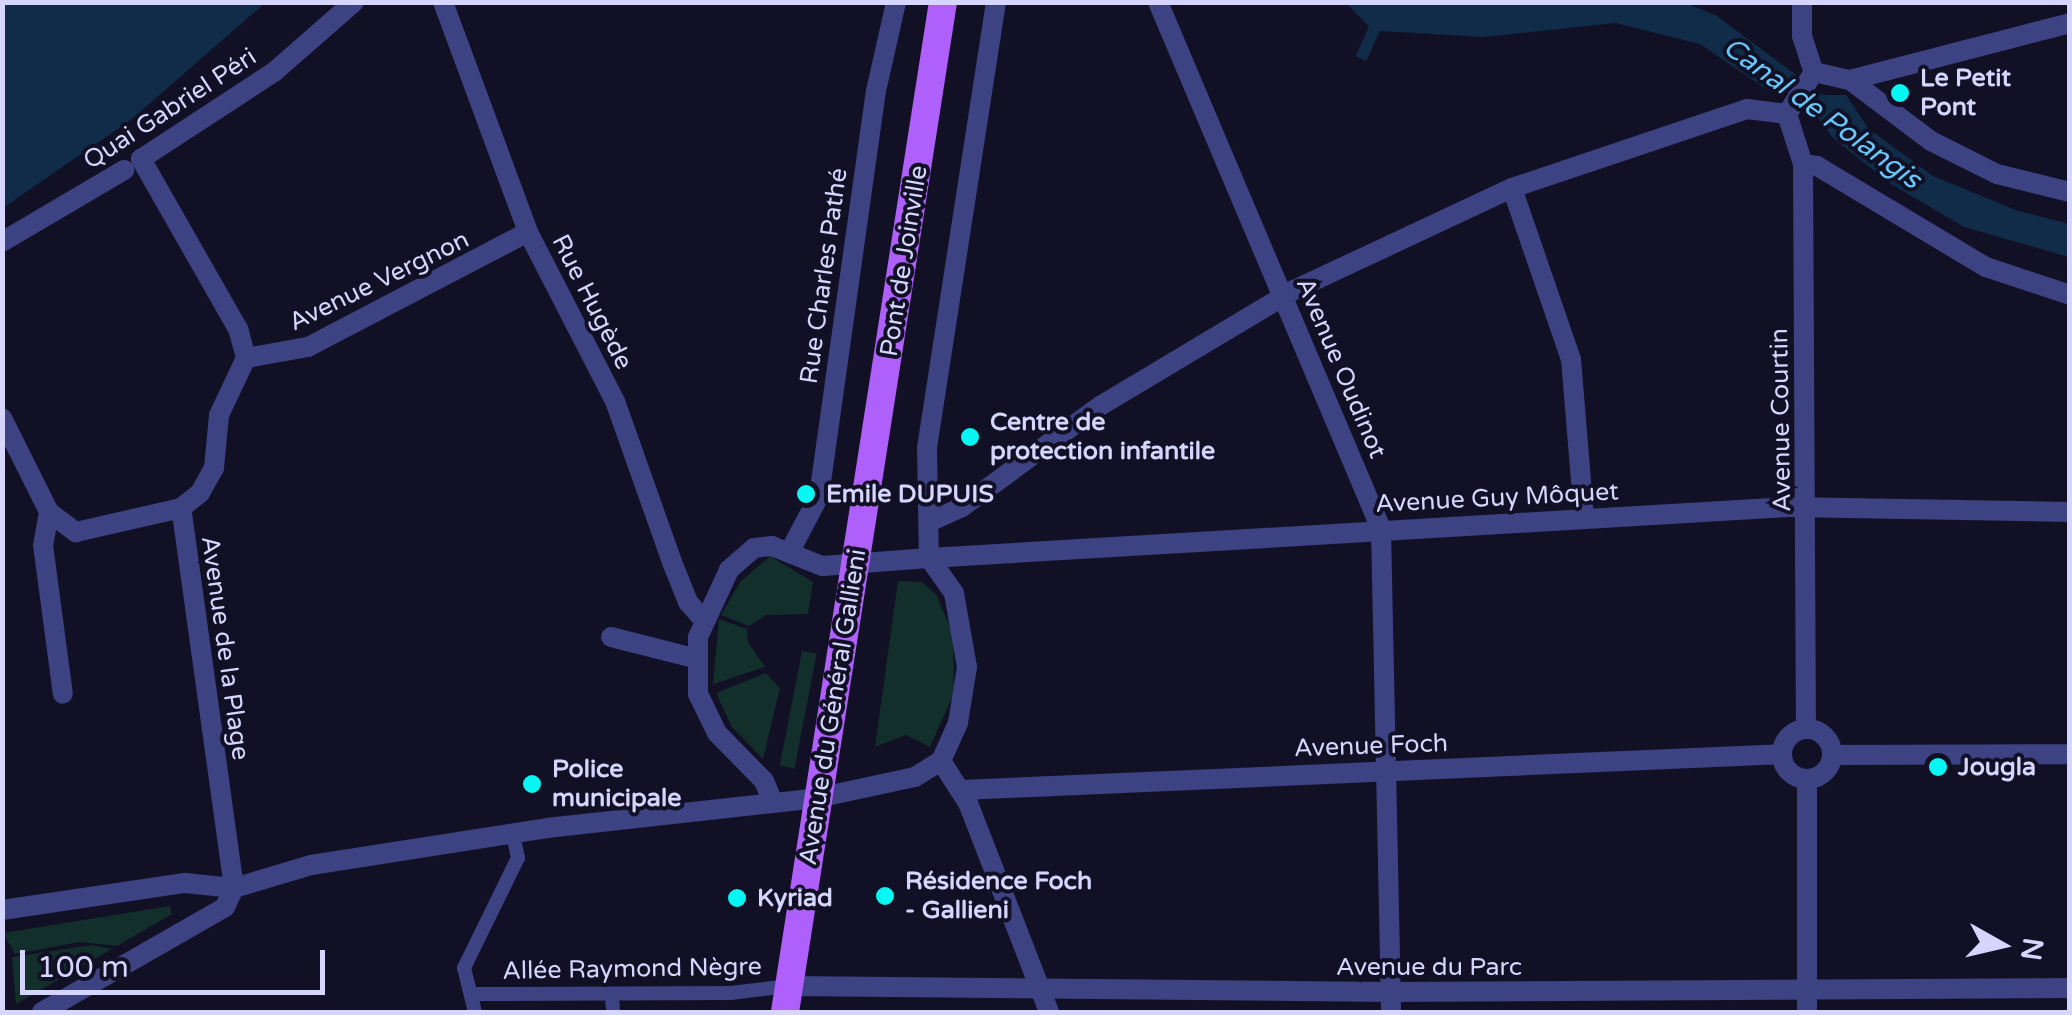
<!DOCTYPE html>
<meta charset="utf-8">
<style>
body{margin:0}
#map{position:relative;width:2072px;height:1015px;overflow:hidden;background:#111025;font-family:"Varela Round",sans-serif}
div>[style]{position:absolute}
.green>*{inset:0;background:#132f2b;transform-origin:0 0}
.water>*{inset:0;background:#102c49}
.pedestrian>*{height:14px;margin:-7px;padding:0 7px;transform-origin:7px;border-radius:7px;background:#3c4282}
.minor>*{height:20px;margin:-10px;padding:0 10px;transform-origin:10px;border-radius:10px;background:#3c4282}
.minor>.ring{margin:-10px;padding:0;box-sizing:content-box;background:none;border:20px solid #3c4282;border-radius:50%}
.primary>*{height:28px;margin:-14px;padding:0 14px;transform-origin:14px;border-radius:14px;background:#af60fa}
.dots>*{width:28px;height:28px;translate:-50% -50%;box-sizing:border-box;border:5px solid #111025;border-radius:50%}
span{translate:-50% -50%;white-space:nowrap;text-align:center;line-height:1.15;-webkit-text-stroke:8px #111025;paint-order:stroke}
.poi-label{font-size:25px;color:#d5d5fe;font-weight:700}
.left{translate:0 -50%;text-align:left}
.street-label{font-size:25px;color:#d5d5fe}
.water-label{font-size:28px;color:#67c6fa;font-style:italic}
.frame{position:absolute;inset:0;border:5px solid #d5d5fe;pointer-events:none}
.north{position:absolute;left:1952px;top:895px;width:100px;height:100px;-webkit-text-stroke:8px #111025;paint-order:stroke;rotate:98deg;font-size:28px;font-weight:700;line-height:40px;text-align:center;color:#d5d5fe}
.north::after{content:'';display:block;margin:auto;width:35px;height:45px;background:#d5d5fe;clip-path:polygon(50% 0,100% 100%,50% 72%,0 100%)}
.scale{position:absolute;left:20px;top:950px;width:305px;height:45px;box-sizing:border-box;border:5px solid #d5d5fe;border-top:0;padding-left:12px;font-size:30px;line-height:35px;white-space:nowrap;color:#d5d5fe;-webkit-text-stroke:8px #111025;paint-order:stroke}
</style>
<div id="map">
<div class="green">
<i style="clip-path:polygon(770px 556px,813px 582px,808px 614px,766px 615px,749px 626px,721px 615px,740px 582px)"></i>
<i style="clip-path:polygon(898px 581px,922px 582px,936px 594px,953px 634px,954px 693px,930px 747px,906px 735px,875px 747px)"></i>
<i style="clip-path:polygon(719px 619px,747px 629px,748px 642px,765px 667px,713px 684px)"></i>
<i style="left:802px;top:651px;width:15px;height:117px;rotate:11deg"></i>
<i style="clip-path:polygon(766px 673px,780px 688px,763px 759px,732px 727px,716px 693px)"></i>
<i style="clip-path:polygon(170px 906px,172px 914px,117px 946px,80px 942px,15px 954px,3px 933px)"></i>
<i style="clip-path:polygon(92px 945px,112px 949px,16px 1004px,12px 957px)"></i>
</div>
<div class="water">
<i style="clip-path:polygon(2px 3px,3px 2px,265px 3px,132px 119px,3px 208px)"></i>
<i style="clip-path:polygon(1346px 3px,1686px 3px,1717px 16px,1823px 95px,1846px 95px,1869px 129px,1933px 176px,2018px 211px,2069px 224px,2069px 257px,1964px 227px,1891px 184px,1833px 138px,1811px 109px,1781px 88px,1766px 89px,1700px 44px,1616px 23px,1483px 37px,1380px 31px,1366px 61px,1356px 56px,1369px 26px)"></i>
</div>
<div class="pedestrian">
<i style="left:475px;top:994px;width:256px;rotate:-0.2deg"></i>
<i style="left:731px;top:993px;width:58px;rotate:-6.9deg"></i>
<i style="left:612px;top:996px;width:16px;rotate:86deg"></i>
<i style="left:475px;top:1012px;width:45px;rotate:-104deg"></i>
<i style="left:464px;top:968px;width:123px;rotate:-63.9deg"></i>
<i style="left:518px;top:858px;width:25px;rotate:-102deg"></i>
</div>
<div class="minor">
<i style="left:443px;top:2px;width:245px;rotate:69.7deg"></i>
<i style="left:528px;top:232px;width:190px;rotate:62.8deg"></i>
<i style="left:615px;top:401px;width:171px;rotate:70.5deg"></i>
<i style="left:672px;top:562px;width:43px;rotate:68.2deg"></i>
<i style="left:688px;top:602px;width:23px;rotate:49deg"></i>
<i style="left:996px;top:2px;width:451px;rotate:98.8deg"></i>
<i style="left:927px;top:448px;width:110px;rotate:89deg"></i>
<i style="left:929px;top:558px;width:861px;rotate:-3.4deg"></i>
<i style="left:1788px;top:507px;width:282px;rotate:1deg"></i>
<i style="left:1158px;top:2px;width:572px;rotate:67.06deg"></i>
<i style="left:1381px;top:529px;width:483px;rotate:88.8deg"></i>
<i style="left:1802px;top:2px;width:34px;rotate:90deg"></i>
<i style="left:1802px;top:36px;width:38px;rotate:72deg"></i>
<i style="left:1814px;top:72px;width:37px;rotate:13deg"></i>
<i style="left:1850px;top:80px;width:227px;rotate:-14.5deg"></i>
<i style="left:1850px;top:80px;width:101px;rotate:37deg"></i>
<i style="left:1931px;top:141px;width:74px;rotate:26.6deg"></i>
<i style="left:1997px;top:174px;width:75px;rotate:13.9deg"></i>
<i style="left:1787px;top:114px;width:52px;rotate:72.3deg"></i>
<i style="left:1803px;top:164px;width:565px;rotate:89.7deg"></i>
<i style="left:1787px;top:114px;width:50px;rotate:-57.3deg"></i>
<i style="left:1803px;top:164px;width:14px;rotate:8deg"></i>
<i style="left:1817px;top:166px;width:197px;rotate:30.9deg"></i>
<i style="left:1986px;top:267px;width:89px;rotate:18.4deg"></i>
<i style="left:1512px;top:188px;width:181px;rotate:71deg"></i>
<i style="left:1571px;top:359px;width:159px;rotate:85.3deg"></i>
<i style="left:2px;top:242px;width:142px;rotate:-30.5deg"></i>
<i style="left:246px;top:358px;width:63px;rotate:-10.1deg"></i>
<i style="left:308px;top:347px;width:248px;rotate:-27.6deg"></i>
<i style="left:2px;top:418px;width:105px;rotate:63.4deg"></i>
<i style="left:49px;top:512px;width:34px;rotate:37deg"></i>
<i style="left:76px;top:532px;width:108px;rotate:-12.9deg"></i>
<i style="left:49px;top:512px;width:34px;rotate:100deg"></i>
<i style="left:43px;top:545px;width:150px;rotate:82.4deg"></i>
<i style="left:931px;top:521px;width:34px;rotate:-24deg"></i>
<i style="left:962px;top:507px;width:171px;rotate:-36.2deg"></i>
<i style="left:1100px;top:406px;width:226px;rotate:-30.9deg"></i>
<i style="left:1294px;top:290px;width:241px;rotate:-25.1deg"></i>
<i style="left:1512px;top:188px;width:248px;rotate:-18.6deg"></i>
<i style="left:1747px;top:109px;width:40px;rotate:7.1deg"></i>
<i style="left:790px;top:551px;width:62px;rotate:-62.2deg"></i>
<i style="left:819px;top:496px;width:409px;rotate:-82deg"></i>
<i style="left:876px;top:91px;width:91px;rotate:-77.3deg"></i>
<i style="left:611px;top:637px;width:86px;rotate:14.2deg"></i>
<i class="ring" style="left:1782px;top:729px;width:30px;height:30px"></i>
<i style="left:1833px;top:755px;width:237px;rotate:-0.2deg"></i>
<i style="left:941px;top:761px;width:50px;rotate:57.3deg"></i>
<i style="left:968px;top:803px;width:224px;rotate:68.8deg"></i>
<i style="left:962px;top:790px;width:821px;rotate:-2.51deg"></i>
<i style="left:234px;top:888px;width:384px;rotate:-97.9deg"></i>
<i style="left:181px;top:508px;width:24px;rotate:-38deg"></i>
<i style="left:200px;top:493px;width:29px;rotate:-61deg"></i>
<i style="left:214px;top:468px;width:53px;rotate:-84.6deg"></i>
<i style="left:219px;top:415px;width:63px;rotate:-64.7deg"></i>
<i style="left:246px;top:358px;width:30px;rotate:-105deg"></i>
<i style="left:238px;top:329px;width:196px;rotate:-119.7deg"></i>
<i style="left:141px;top:159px;width:159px;rotate:-33.2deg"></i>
<i style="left:274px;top:72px;width:106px;rotate:-41.2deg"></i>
<i style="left:2px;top:910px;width:185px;rotate:-8.4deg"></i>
<i style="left:185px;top:883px;width:49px;rotate:5.8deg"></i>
<i style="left:234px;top:888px;width:80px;rotate:-16.6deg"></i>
<i style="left:311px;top:865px;width:239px;rotate:-8.9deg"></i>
<i style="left:547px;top:828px;width:272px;rotate:-6.3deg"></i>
<i style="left:817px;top:798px;width:100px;rotate:-12.1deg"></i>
<i style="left:915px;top:777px;width:31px;rotate:-32deg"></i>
<i style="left:941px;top:761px;width:42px;rotate:-65.9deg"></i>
<i style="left:958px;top:723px;width:57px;rotate:-80.9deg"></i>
<i style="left:967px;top:667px;width:75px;rotate:-100deg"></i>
<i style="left:954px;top:593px;width:43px;rotate:-125.5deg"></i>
<i style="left:929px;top:558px;width:107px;rotate:175.7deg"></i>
<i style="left:822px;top:566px;width:54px;rotate:-158.2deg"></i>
<i style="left:772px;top:546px;width:18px;rotate:174deg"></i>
<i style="left:754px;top:548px;width:33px;rotate:139deg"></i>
<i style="left:729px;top:570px;width:74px;rotate:114.8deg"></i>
<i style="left:698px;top:637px;width:57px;rotate:90deg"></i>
<i style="left:698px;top:694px;width:43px;rotate:64deg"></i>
<i style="left:717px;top:733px;width:67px;rotate:45.6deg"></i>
<i style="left:764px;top:781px;width:21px;rotate:67deg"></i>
<i style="left:789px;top:986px;width:601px;rotate:0.57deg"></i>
<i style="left:1390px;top:992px;width:680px;rotate:-0.34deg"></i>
<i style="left:42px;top:1012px;width:211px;rotate:-29.8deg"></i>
<i style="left:225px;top:907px;width:21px;rotate:-65deg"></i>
<i style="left:1807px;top:1012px;width:233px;rotate:-90deg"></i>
</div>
<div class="primary">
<i style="left:785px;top:1012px;width:1022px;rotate:-81.11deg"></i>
</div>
<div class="dots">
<i style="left:1900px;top:93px;background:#08f6f3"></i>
<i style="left:970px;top:437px;background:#08f6f3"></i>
<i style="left:806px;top:494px;background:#08f6f3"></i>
<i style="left:1938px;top:767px;background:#08f6f3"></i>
<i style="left:532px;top:784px;background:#08f6f3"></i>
<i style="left:885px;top:896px;background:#08f6f3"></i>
<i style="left:737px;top:898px;background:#08f6f3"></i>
</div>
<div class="poi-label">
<span class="left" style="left:1920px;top:93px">Le Petit<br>Pont</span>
<span class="left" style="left:990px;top:437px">Centre de<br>protection infantile</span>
<span class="left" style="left:826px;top:494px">Emile DUPUIS</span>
<span class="left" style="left:1958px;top:767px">Jougla</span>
<span class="left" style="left:552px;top:784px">Police<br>municipale</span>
<span class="left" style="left:905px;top:896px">Résidence Foch<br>- Gallieni</span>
<span class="left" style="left:757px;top:898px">Kyriad</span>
</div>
<div class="street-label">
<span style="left:170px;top:109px;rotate:-33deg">Quai Gabriel Péri</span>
<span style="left:904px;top:261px;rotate:-81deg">Pont de Joinville</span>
<span style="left:824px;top:276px;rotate:-82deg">Rue Charles Pathé</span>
<span style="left:379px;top:281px;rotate:-26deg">Avenue Vergnon</span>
<span style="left:592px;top:302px;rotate:63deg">Rue Hugède</span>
<span style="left:1341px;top:368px;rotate:67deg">Avenue Oudinot</span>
<span style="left:1781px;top:420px;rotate:-91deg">Avenue Courtin</span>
<span style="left:1497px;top:498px;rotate:-3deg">Avenue Guy Môquet</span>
<span style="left:225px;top:648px;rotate:82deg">Avenue de la Plage</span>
<span style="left:833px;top:707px;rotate:-81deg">Avenue du Général Gallieni</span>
<span style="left:1371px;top:746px;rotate:-2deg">Avenue Foch</span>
<span style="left:1429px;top:967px">Avenue du Parc</span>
<span style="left:632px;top:969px;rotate:-1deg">Allée Raymond Nègre</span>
</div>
<div class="water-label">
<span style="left:1822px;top:113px;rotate:36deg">Canal de Polangis</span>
</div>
<div class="frame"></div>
<div class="north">N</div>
<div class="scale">100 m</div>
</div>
